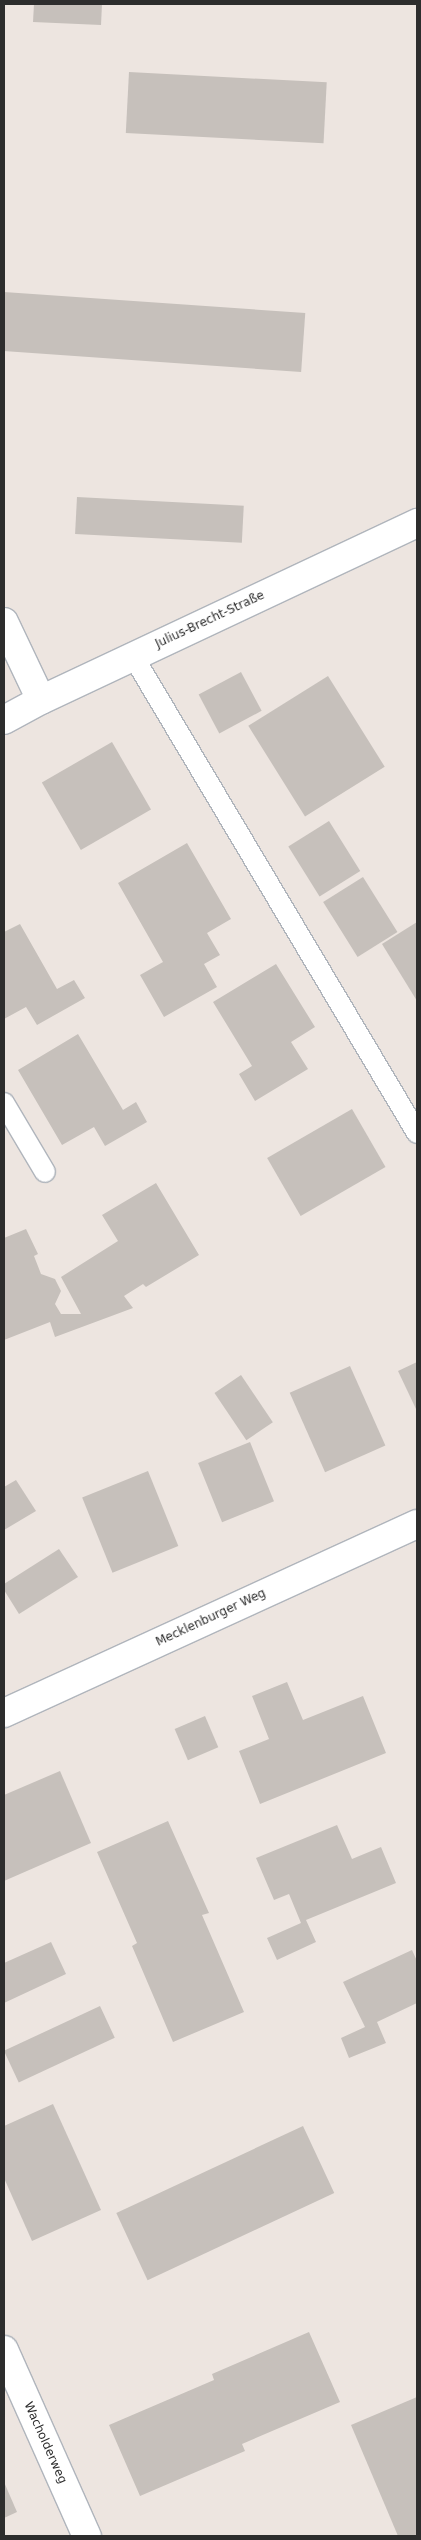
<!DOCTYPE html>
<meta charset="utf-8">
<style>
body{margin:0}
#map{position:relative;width:421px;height:2540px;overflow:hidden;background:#ede5e0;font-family:"DejaVu Sans",sans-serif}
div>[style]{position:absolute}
.building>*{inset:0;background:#c6c0bb;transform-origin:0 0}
.roads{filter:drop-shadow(1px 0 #b0b5bc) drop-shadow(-1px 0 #b0b5bc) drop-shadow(0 1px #b0b5bc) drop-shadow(0 -1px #b0b5bc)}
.service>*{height:20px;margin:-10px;padding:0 10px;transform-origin:10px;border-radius:10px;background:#fff}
.minor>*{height:28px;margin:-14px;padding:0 14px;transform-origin:14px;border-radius:14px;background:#fff}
span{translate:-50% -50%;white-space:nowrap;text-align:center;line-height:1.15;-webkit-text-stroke:5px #fff;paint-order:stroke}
.street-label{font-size:12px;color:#2d2d2d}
.frame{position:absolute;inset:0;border:5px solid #2d2d2d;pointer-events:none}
</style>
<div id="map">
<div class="building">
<i style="clip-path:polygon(34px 4px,102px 4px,101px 25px,33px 22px)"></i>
<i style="left:129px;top:72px;width:198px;height:61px;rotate:3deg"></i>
<i style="left:4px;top:292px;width:302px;height:59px;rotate:4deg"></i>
<i style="left:77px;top:497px;width:167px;height:37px;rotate:3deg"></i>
<i style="left:241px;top:672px;width:44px;height:48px;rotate:62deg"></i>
<i style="left:328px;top:676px;width:107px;height:94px;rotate:58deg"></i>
<i style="left:112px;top:742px;width:78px;height:81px;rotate:60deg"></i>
<i style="left:329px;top:821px;width:59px;height:48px;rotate:58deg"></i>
<i style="clip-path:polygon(187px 843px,231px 919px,207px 933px,220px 955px,204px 964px,217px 987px,164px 1017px,140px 975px,163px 962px,118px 883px)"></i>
<i style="left:363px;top:877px;width:65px;height:47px;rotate:58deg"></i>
<i style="clip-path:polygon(417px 922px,417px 1001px,382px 944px)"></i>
<i style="clip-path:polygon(20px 924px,57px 989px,74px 980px,85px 998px,37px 1025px,26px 1007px,4px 1019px,4px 932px)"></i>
<i style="clip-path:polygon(276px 964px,315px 1027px,291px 1042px,308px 1069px,255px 1101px,239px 1074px,252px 1066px,213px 1002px)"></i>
<i style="clip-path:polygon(78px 1034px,123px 1110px,136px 1102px,147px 1122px,105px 1146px,94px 1127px,62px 1145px,18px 1070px)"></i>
<i style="left:352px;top:1109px;width:67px;height:98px;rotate:60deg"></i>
<i style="clip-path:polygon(156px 1183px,199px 1255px,146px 1287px,143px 1284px,124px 1296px,133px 1308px,55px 1337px,50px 1322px,4px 1340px,4px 1238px,26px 1229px,38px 1254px,34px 1256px,41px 1274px,55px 1279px,61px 1291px,55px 1304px,61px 1314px,81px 1314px,61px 1277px,118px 1241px,102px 1215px)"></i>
<i style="clip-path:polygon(417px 1362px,417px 1408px,416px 1409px,398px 1371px)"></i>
<i style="left:350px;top:1366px;width:87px;height:66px;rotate:66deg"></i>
<i style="left:241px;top:1375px;width:57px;height:32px;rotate:56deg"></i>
<i style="left:250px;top:1442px;width:64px;height:56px;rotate:68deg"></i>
<i style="left:148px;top:1471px;width:81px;height:71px;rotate:68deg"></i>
<i style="clip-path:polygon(16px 1480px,36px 1511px,4px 1530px,4px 1487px)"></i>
<i style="clip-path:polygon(59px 1549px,78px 1577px,19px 1614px,4px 1590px,4px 1584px)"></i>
<i style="clip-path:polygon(287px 1682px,303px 1720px,363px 1696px,386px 1753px,260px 1804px,239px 1751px,269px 1739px,252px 1696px)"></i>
<i style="left:205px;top:1716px;width:34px;height:33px;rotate:67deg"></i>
<i style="clip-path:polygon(60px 1771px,91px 1843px,4px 1881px,4px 1795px)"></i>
<i style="clip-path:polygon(168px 1821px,209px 1913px,202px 1915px,244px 2012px,173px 2042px,132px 1946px,137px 1943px,97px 1852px)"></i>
<i style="clip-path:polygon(337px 1825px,352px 1859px,381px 1847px,396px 1883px,306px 1920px,316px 1942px,277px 1960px,267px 1938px,301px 1923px,289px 1894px,274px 1900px,256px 1858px)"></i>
<i style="clip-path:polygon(51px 1942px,66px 1974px,4px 2003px,4px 1963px)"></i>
<i style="clip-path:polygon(412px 1950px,417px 1961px,417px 2003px,377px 2022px,386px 2043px,349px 2058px,341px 2038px,365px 2027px,343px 1982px)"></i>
<i style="left:100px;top:2006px;width:35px;height:106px;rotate:65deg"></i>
<i style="clip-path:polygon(53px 2104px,101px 2210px,32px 2241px,4px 2178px,4px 2126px)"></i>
<i style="left:303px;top:2126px;width:74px;height:206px;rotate:65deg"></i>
<i style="clip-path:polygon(309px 2332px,340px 2402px,242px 2444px,245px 2451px,140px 2496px,109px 2425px,214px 2380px,212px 2374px)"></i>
<i style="clip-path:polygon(417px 2397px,417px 2536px,398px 2536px,351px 2425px)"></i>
<i style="clip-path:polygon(4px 2482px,17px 2512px,4px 2518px)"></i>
</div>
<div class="roads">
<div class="service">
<i style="left:133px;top:656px;width:555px;rotate:59.23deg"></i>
<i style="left:4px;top:1103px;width:80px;rotate:59.3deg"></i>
</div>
<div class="minor">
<i style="left:4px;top:622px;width:86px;rotate:64.6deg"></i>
<i style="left:4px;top:720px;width:42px;rotate:-28.4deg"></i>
<i style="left:41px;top:700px;width:416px;rotate:-25.2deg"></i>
<i style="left:4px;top:1713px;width:454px;rotate:-24.6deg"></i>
<i style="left:4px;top:2350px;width:204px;rotate:66deg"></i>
</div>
</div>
<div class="street-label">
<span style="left:210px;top:620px;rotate:-25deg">Julius-Brecht-Straße</span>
<span style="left:211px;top:1618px;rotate:-25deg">Mecklenburger Weg</span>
<span style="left:45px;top:2443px;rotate:66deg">Wacholderweg</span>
</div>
<div class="frame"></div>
</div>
